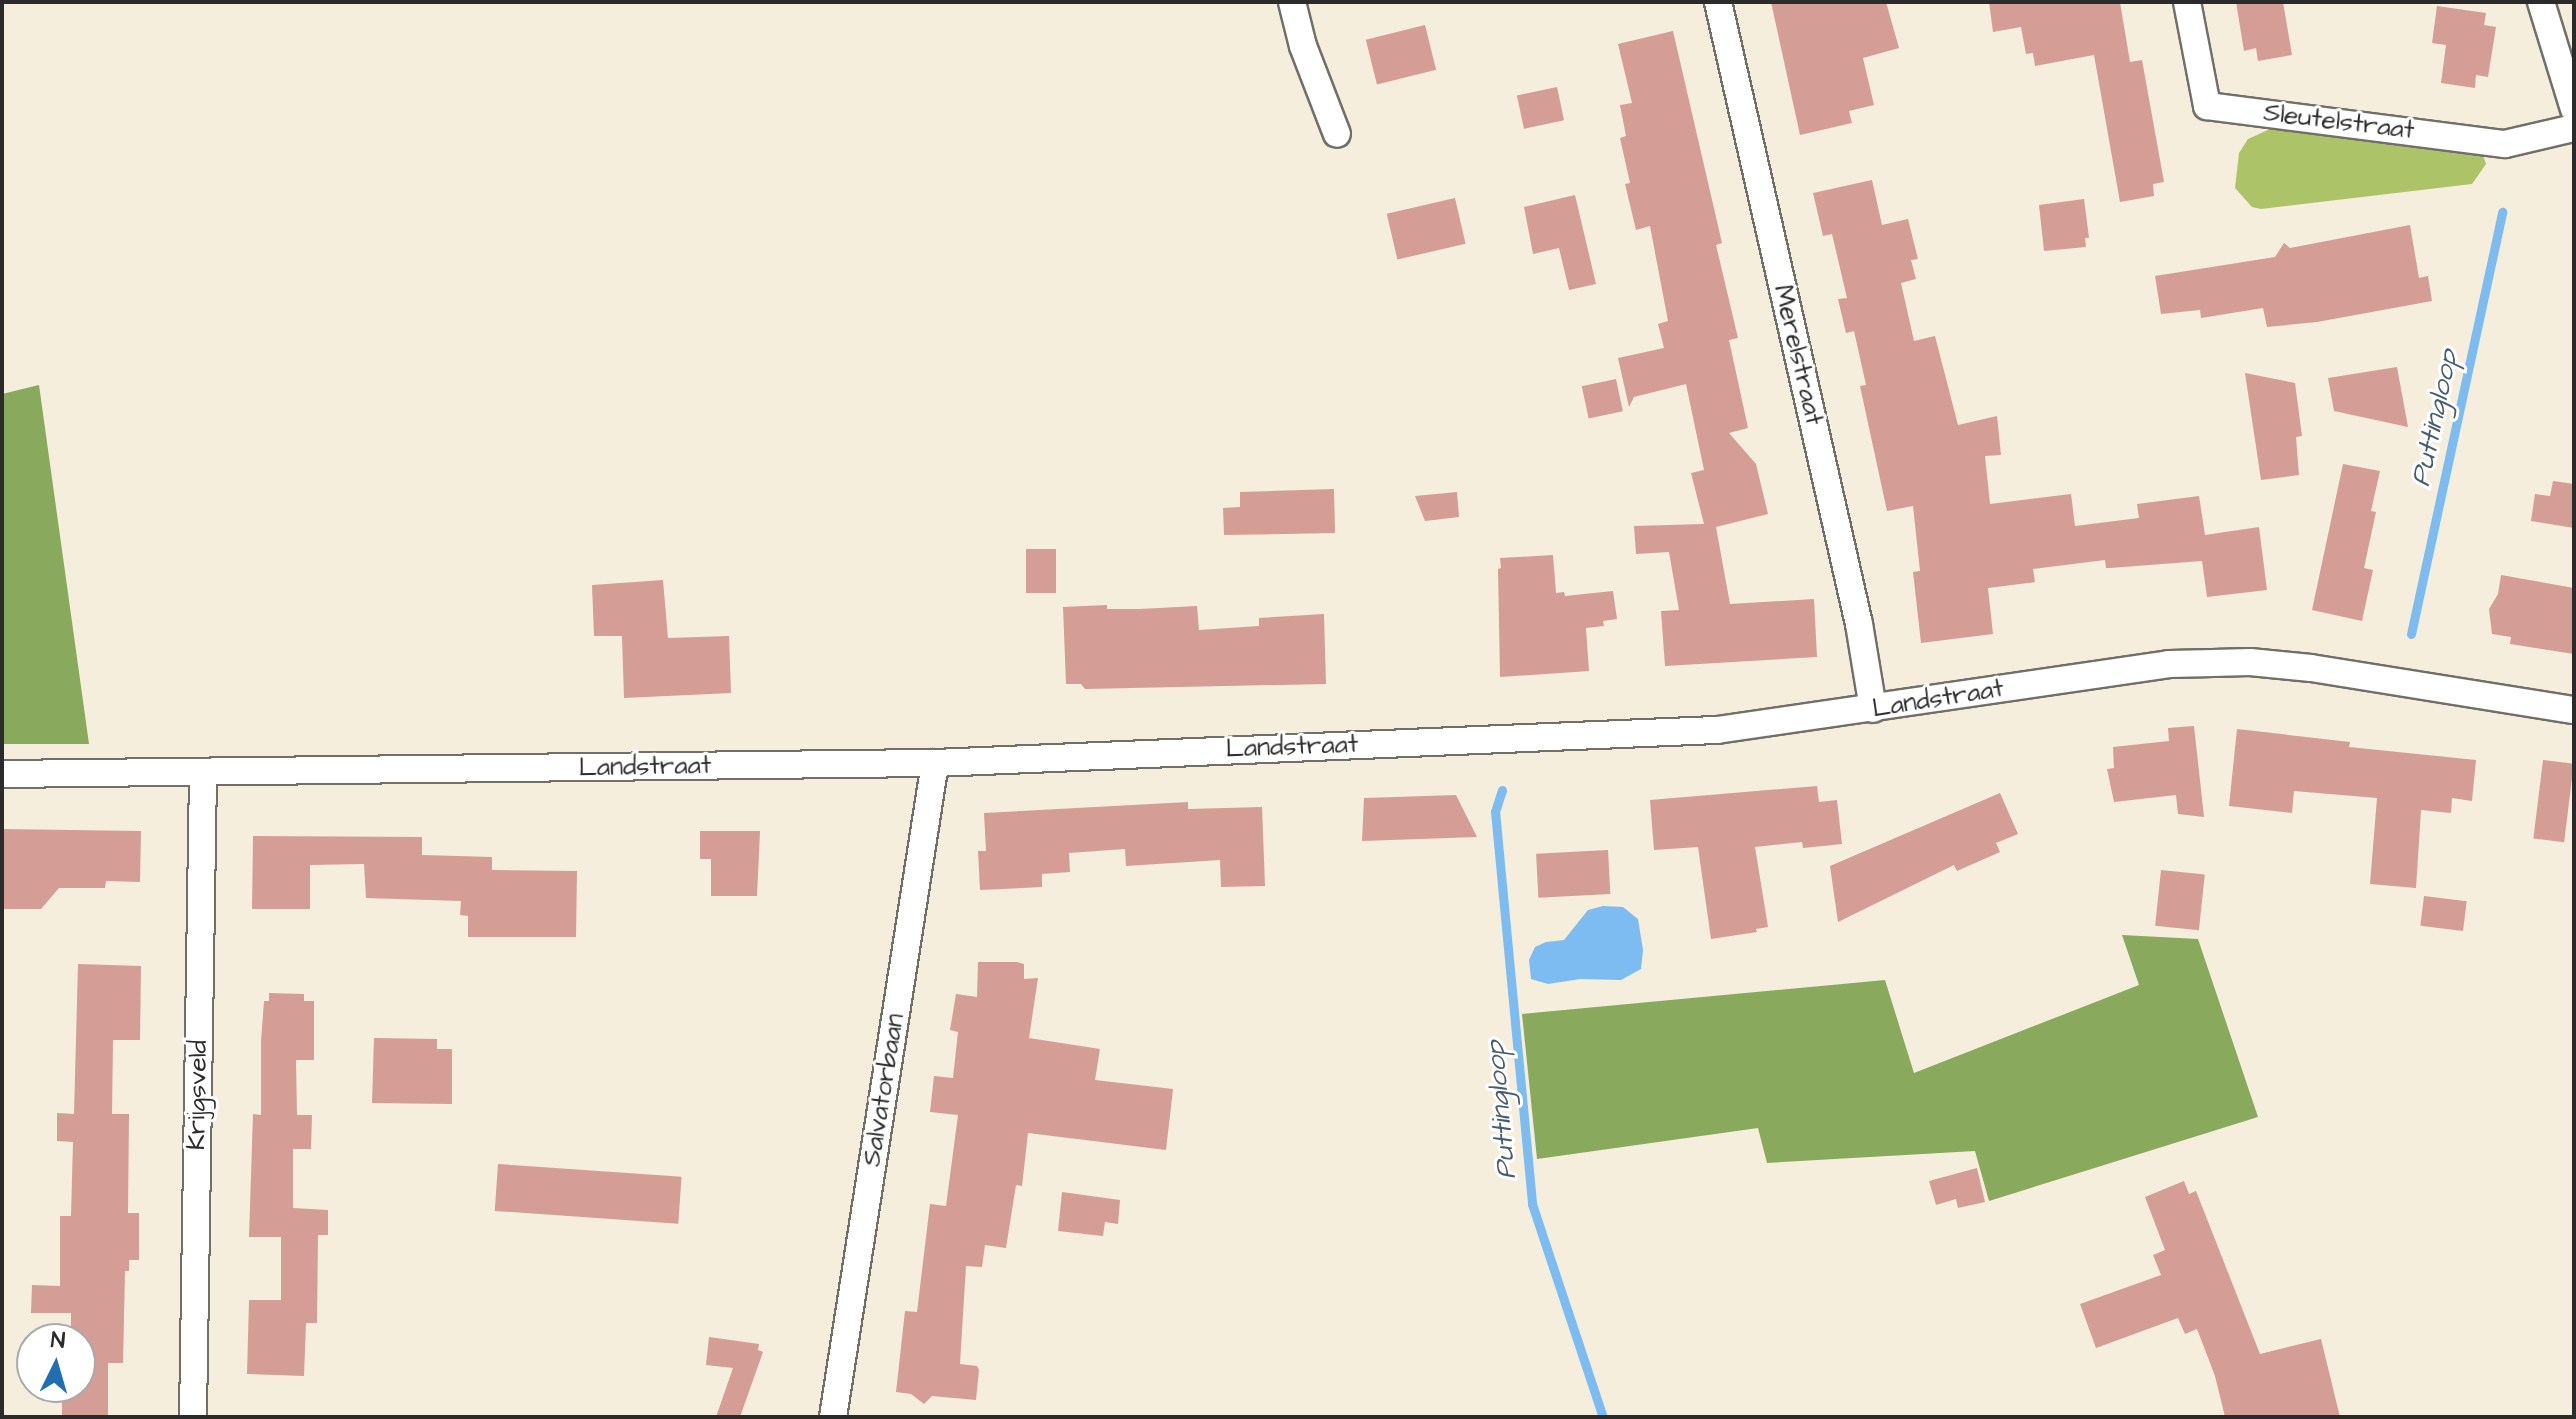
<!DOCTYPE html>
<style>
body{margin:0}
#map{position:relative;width:2576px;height:1419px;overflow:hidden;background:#f5eedd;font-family:"Architects Daughter",sans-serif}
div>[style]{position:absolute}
.green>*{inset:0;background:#acc368}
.forest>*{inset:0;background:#89a95c}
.water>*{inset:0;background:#7cbcf0}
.stream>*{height:9px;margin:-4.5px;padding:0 4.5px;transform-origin:4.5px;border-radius:4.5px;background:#7cbcf0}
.building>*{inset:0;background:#d49d95;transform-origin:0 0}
.roads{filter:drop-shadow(2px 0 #726f69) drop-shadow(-2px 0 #726f69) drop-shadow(0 2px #726f69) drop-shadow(0 -2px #726f69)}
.minor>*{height:26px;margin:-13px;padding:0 13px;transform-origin:13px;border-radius:13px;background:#fff}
span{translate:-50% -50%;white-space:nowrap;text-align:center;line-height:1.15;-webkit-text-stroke:6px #fff;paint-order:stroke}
.street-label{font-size:26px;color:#2b2b2b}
.water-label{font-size:28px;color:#475e70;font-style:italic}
.frame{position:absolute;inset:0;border:4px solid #2b2b2b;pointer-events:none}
.north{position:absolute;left:16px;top:1323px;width:80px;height:80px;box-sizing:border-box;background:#fff;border:2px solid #aaa;border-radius:50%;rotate:5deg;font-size:22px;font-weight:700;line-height:32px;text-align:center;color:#2b2b2b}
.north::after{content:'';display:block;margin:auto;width:28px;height:36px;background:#1f6fb2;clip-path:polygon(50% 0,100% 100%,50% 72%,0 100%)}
</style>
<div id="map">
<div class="green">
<i style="clip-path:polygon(2270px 129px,2483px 155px,2486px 164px,2472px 184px,2261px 209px,2252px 207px,2235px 188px,2239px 153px,2248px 139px)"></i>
</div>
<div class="forest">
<i style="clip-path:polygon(39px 385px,89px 744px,2px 744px,2px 394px)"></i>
<i style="clip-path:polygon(2122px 935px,2198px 939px,2258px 1117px,1989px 1201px,1975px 1151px,1767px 1163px,1758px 1128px,1537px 1159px,1522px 1014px,1885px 980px,1914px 1073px,2139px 985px)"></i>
</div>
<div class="water">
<i style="clip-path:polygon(1603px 906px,1623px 907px,1638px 919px,1643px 950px,1641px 969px,1621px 980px,1580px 979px,1548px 984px,1531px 979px,1529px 960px,1535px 947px,1546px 942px,1564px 940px,1588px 910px)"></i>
</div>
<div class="stream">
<i style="left:2411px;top:634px;width:432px;rotate:-77.8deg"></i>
<i style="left:1502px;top:790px;width:22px;rotate:108deg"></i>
<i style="left:1495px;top:811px;width:395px;rotate:84.6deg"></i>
<i style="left:1532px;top:1204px;width:225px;rotate:71.6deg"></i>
</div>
<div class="building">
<i style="clip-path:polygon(1771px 2px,1886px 2px,1899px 48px,1863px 58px,1874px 105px,1849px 111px,1852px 123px,1800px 135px)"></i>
<i style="clip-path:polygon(1989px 2px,2120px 2px,2130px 62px,2142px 60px,2155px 132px,2164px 182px,2153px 184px,2154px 196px,2120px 202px,2094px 55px,2035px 66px,2033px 53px,2026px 54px,2021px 27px,1993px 32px)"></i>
<i style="clip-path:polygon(2236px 2px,2283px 2px,2292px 55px,2258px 61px,2256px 48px,2244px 51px)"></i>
<i style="clip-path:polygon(2437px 6px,2486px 13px,2484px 25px,2496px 27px,2488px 77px,2476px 75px,2475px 88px,2441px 83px,2446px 45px,2432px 43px)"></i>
<i style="left:1425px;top:25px;width:46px;height:61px;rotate:76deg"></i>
<i style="clip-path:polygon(1673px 31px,1722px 243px,1716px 245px,1738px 338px,1729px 340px,1748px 428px,1729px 433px,1756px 464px,1768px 514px,1716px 527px,1730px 604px,1814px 599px,1817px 657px,1665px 666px,1661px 611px,1679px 610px,1669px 552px,1636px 554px,1634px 526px,1704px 524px,1691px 473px,1704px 470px,1686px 384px,1634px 397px,1629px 407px,1618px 358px,1664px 348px,1658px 324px,1668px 321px,1650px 226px,1636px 230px,1625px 184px,1630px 183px,1620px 138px,1626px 136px,1620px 105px,1632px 103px,1618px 44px)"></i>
<i style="left:1557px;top:87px;width:34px;height:41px;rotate:78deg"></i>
<i style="clip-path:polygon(1872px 180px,1882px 225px,1908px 219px,1918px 259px,1911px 260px,1916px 279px,1901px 283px,1914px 341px,1935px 336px,1958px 425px,1997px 416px,2001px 455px,1985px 456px,1990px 504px,2071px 494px,2075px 526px,2139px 518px,2137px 504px,2199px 496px,2205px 535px,2259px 527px,2267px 590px,2207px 597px,2202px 561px,2110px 568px,2106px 568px,2105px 560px,2033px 569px,2035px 582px,1988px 588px,1993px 634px,1921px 643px,1913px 572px,1920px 571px,1913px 506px,1887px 511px,1860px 386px,1866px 385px,1854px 331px,1846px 333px,1838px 299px,1847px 298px,1832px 234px,1823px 236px,1813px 193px)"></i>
<i style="clip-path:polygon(1575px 195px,1596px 284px,1569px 290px,1559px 248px,1533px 254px,1524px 207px)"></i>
<i style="left:1455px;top:198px;width:47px;height:70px;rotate:77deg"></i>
<i style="clip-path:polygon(2084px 199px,2089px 238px,2085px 238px,2086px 247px,2044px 251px,2039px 205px)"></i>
<i style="clip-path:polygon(2410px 225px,2419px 278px,2428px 276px,2432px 301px,2317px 322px,2267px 327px,2263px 308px,2201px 318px,2200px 310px,2161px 314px,2155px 276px,2275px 257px,2284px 243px,2290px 248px)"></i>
<i style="clip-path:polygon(2397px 367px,2408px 427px,2334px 411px,2328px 378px)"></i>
<i style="clip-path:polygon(2245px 373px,2295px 383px,2302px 436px,2296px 437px,2299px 475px,2261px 480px)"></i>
<i style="left:1616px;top:379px;width:33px;height:35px;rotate:78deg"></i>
<i style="clip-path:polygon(2343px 464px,2380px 471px,2371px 511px,2376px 512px,2364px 568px,2373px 570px,2362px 621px,2312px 610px)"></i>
<i style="clip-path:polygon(2553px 481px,2574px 484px,2574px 528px,2531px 521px,2535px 494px,2550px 496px)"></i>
<i style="clip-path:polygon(1334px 489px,1335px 533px,1224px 535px,1223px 508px,1240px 507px,1240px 492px)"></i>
<i style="clip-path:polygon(1457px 492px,1459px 517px,1425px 521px,1415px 496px)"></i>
<i style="left:1026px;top:549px;width:30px;height:44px"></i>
<i style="clip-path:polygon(1553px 555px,1556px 593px,1564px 592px,1565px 596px,1613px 591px,1617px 619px,1603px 621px,1604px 626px,1586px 628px,1589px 671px,1500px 677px,1498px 569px,1501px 568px,1500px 558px)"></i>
<i style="clip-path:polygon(2501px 575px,2574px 588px,2574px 654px,2510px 644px,2511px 637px,2492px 634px,2489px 609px,2498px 594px)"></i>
<i style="clip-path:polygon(663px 580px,668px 638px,729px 636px,731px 693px,624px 698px,622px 636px,594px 636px,592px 585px)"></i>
<i style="clip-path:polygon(1107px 605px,1107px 609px,1139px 609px,1197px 606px,1199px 630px,1259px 626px,1259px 618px,1324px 614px,1326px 684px,1085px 689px,1081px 684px,1066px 684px,1063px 607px)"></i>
<i style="clip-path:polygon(2194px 726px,2204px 817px,2178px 814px,2176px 795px,2114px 802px,2107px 769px,2114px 768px,2113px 747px,2169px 741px,2168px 728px)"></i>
<i style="clip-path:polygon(2237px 729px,2350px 742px,2349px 747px,2476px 760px,2472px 801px,2452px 798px,2451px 813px,2421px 810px,2416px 888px,2370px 884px,2377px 798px,2294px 791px,2292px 813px,2229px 806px)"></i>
<i style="left:2543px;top:760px;width:31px;height:79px;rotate:7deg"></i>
<i style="clip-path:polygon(1817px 786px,1819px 802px,1837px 800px,1842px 844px,1803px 848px,1802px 842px,1755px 847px,1768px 927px,1756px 929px,1757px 932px,1711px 939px,1698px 847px,1654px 850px,1650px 800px)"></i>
<i style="clip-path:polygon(2000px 793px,2018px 834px,1996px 843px,2000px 852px,1957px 871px,1954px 865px,1838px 922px,1830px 866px)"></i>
<i style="clip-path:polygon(1456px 795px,1477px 837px,1362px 841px,1364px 798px)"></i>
<i style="clip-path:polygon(1188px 802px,1188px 809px,1262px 807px,1265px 886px,1221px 887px,1220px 860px,1126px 866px,1125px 849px,1069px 853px,1070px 872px,1042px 874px,1042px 887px,980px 890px,978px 851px,986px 851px,984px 813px)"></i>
<i style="clip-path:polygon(2px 829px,141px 831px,140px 882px,106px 881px,105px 888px,59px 888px,41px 909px,2px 909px)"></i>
<i style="clip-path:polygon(700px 831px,760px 831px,757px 896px,711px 896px,711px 859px,700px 859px)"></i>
<i style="clip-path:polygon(253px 836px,422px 837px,422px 855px,492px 857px,492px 870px,577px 871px,576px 937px,468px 937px,468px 916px,460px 915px,461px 901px,366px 898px,364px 864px,310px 865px,310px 909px,252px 909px)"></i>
<i style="left:1608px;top:850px;width:44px;height:72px;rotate:87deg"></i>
<i style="left:2161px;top:870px;width:44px;height:56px;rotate:6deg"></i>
<i style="left:2424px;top:896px;width:43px;height:30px;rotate:7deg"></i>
<i style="clip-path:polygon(978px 962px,1017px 962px,1024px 964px,1024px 979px,1038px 978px,1029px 1038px,1100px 1049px,1095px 1080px,1173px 1089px,1166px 1150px,1028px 1133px,1022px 1186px,1016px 1185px,1006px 1248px,985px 1245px,982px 1267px,966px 1266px,960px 1364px,977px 1366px,979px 1370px,976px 1400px,932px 1396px,924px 1404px,911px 1394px,896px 1392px,905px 1311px,917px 1312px,930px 1204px,946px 1206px,958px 1115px,930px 1112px,934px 1076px,953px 1078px,958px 1032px,950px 1030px,956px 994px,977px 997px)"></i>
<i style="clip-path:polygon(78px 964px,141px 966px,140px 1040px,113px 1040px,112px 1114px,129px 1114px,128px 1213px,139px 1213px,139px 1260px,129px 1260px,129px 1271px,125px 1271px,123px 1363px,108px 1363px,108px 1417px,62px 1417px,62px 1387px,80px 1387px,80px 1339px,71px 1339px,71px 1313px,31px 1313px,32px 1285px,60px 1286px,60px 1216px,71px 1216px,73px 1142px,57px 1141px,57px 1113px,74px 1114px)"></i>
<i style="clip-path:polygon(269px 993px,304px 994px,304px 1001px,314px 1001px,314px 1060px,296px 1060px,297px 1115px,312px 1115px,311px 1149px,293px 1149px,293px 1208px,328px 1210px,328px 1235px,318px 1235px,317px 1323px,306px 1323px,304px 1376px,247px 1374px,249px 1300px,281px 1300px,281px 1237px,249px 1237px,253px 1114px,261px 1115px,261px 1041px,264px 1001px,269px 1001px)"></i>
<i style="clip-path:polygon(374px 1038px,437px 1039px,437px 1049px,452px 1049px,452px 1104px,372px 1103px)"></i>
<i style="left:498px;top:1164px;width:184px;height:47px;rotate:4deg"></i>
<i style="clip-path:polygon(1977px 1168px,1985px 1202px,1958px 1208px,1956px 1199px,1936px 1205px,1929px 1181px)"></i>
<i style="clip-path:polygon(2184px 1181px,2189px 1194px,2196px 1191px,2260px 1354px,2321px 1339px,2340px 1417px,2225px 1417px,2215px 1376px,2197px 1329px,2185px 1334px,2178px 1318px,2096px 1348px,2080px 1304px,2161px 1275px,2153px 1255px,2165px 1250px,2145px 1197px)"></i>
<i style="clip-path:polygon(1062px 1192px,1120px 1200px,1118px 1224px,1105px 1222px,1103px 1236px,1058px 1231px)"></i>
<i style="clip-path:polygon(709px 1337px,759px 1344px,758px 1350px,763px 1352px,740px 1417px,716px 1417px,733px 1368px,706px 1365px)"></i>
</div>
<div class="roads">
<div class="minor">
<i style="left:1292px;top:2px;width:45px;rotate:76deg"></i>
<i style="left:1303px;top:46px;width:94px;rotate:68.9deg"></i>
<i style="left:1718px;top:2px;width:638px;rotate:77.23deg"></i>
<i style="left:1859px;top:624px;width:86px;rotate:80.6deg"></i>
<i style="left:2187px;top:2px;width:106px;rotate:79.1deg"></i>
<i style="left:2207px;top:106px;width:300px;rotate:7.3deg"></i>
<i style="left:2505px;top:144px;width:71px;rotate:-13.1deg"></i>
<i style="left:2541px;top:2px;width:112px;rotate:72.9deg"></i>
<i style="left:2px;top:774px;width:933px;rotate:-0.68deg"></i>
<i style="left:935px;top:763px;width:783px;rotate:-2.42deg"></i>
<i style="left:1717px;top:730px;width:457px;rotate:-8.3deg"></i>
<i style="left:2169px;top:664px;width:81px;rotate:-1.4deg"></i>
<i style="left:2250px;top:662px;width:61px;rotate:5.6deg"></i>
<i style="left:2311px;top:668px;width:266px;rotate:9.1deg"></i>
<i style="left:193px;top:1417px;width:644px;rotate:-89.11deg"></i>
<i style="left:833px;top:1417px;width:662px;rotate:-81.14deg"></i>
</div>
</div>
<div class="street-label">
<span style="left:2339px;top:122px;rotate:7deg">Sleutelstraat</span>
<span style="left:1798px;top:355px;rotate:77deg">Merelstraat</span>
<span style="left:1938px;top:699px;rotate:-9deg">Landstraat</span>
<span style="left:1292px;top:747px;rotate:-2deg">Landstraat</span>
<span style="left:645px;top:767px;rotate:-1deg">Landstraat</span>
<span style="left:884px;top:1090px;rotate:-81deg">Salvatorbaan</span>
<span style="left:198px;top:1095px;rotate:-89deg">Krijgsveld</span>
</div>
<div class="water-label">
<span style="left:2435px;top:418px;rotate:-78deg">Puttingloop</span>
<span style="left:1501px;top:1110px;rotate:-95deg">Puttingloop</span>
</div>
<div class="frame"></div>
<div class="north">N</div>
</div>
